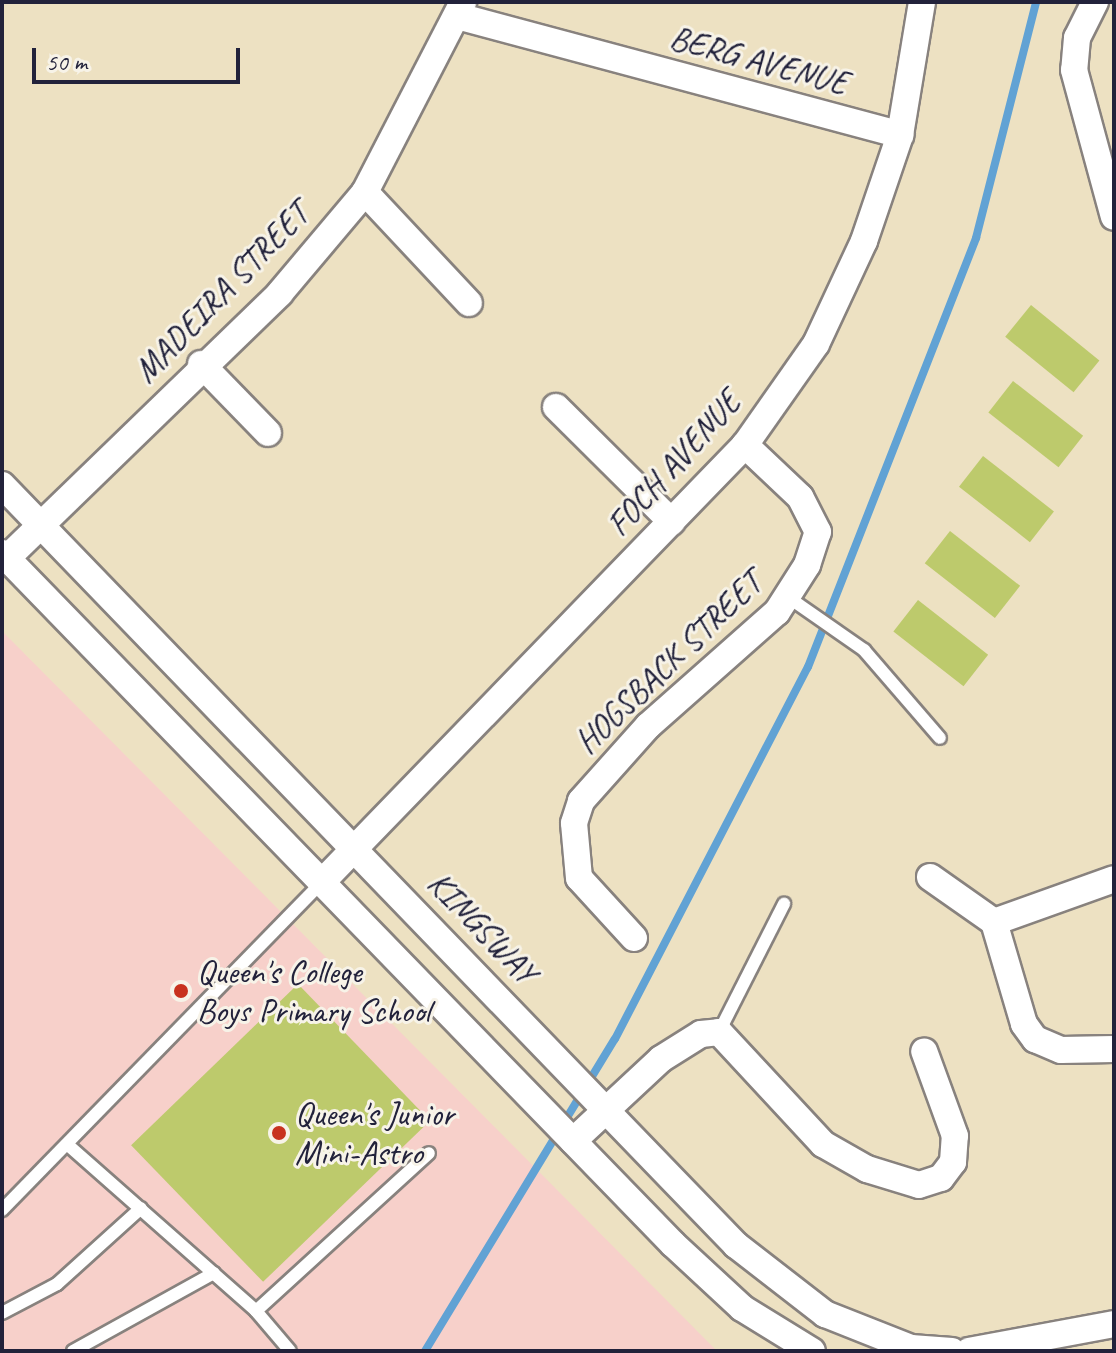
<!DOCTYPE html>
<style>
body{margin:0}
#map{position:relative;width:1116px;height:1353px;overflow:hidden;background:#ede1c2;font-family:Caveat,sans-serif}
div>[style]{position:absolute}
.built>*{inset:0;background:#f7d0ca}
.green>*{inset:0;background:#bdca6c;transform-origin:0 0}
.stream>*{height:8px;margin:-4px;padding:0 4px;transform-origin:4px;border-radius:4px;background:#61a2d4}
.roads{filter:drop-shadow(2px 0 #88827e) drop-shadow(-2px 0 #88827e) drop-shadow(0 2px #88827e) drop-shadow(0 -2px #88827e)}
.service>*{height:12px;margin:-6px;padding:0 6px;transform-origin:6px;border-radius:6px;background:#fff}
.minor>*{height:26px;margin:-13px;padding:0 13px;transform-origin:13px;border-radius:13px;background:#fff}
.dots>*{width:22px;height:22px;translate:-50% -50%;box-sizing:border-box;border:4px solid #f7f3e8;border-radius:50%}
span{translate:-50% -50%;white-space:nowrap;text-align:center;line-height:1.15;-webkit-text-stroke:6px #f7f3e8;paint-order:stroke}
.street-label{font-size:34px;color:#22223b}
.poi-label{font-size:34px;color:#22223b}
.left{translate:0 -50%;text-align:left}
.frame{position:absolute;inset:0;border:4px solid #22223b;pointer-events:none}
.scale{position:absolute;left:32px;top:48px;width:208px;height:36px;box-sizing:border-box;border:4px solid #22223b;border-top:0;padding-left:10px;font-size:24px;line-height:28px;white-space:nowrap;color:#22223b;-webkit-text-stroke:6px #f7f3e8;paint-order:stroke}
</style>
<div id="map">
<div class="built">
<i style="clip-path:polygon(2px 631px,717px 1351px,2px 1351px)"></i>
</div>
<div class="green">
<i style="left:1031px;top:305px;width:88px;height:41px;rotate:39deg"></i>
<i style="left:1013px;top:381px;width:89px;height:40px;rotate:38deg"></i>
<i style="left:983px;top:456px;width:90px;height:39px;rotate:38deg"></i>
<i style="left:950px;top:531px;width:89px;height:41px;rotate:38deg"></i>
<i style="left:918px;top:600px;width:89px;height:40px;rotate:38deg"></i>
<i style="left:298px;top:984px;width:190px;height:232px;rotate:46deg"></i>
</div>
<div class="stream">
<i style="left:425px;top:1351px;width:365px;rotate:-58.7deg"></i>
<i style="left:615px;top:1039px;width:419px;rotate:-62.6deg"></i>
<i style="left:808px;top:667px;width:461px;rotate:-68.6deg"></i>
<i style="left:976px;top:238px;width:244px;rotate:-75.7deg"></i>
</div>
<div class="roads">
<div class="service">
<i style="left:788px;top:597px;width:93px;rotate:34.9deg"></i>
<i style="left:864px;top:650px;width:116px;rotate:49.2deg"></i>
<i style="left:719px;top:1032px;width:144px;rotate:-63.1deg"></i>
<i style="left:68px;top:1145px;width:251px;rotate:41.4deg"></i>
<i style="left:256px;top:1311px;width:234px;rotate:-42.4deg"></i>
<i style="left:2px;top:1210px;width:460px;rotate:-45.7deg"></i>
<i style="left:256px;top:1311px;width:52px;rotate:49.6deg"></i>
<i style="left:2px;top:1313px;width:62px;rotate:-27.8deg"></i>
<i style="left:57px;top:1284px;width:113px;rotate:-42.1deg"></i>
<i style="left:73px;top:1351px;width:161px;rotate:-29deg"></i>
</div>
<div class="minor">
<i style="left:1095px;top:2px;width:40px;rotate:116.6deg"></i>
<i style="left:1077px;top:38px;width:32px;rotate:95deg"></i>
<i style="left:1074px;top:70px;width:152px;rotate:74.8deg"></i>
<i style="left:461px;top:17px;width:455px;rotate:15deg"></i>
<i style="left:365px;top:192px;width:152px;rotate:46.9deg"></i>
<i style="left:201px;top:364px;width:96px;rotate:45.8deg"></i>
<i style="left:556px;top:407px;width:163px;rotate:44.8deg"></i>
<i style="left:2px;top:485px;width:1057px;rotate:46deg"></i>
<i style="left:736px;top:1245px;width:113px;rotate:37.8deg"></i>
<i style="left:825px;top:1314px;width:92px;rotate:21.6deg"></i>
<i style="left:911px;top:1348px;width:41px;rotate:4.2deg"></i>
<i style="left:2px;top:553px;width:963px;rotate:45.84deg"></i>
<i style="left:673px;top:1244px;width:94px;rotate:42.8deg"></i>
<i style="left:742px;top:1308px;width:82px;rotate:31.6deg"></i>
<i style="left:7px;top:558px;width:380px;rotate:-44.1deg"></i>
<i style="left:280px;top:293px;width:132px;rotate:-49.9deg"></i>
<i style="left:365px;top:192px;width:214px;rotate:-62.7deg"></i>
<i style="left:930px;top:877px;width:78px;rotate:35.1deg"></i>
<i style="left:994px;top:922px;width:106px;rotate:73.6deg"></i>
<i style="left:1024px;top:1024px;width:19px;rotate:54deg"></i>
<i style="left:1035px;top:1039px;width:28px;rotate:23deg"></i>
<i style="left:1061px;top:1050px;width:53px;rotate:-1.1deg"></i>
<i style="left:323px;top:881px;width:607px;rotate:-45.93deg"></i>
<i style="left:745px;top:445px;width:123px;rotate:-54.9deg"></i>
<i style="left:816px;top:344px;width:114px;rotate:-65deg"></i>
<i style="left:864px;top:241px;width:112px;rotate:-71.2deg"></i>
<i style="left:900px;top:135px;width:135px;rotate:-80.6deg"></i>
<i style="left:994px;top:922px;width:127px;rotate:-19.7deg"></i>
<i style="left:634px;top:938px;width:81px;rotate:-132.5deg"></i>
<i style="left:579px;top:878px;width:55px;rotate:-95.2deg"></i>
<i style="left:574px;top:823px;width:23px;rotate:-72deg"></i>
<i style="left:581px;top:801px;width:101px;rotate:-48.2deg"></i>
<i style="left:648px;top:726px;width:172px;rotate:-41.5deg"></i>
<i style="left:777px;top:612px;width:56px;rotate:-57.4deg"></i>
<i style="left:807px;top:565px;width:35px;rotate:-72deg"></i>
<i style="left:818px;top:532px;width:39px;rotate:-117deg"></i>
<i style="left:800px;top:497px;width:76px;rotate:-136.6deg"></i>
<i style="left:573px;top:1141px;width:120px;rotate:-43deg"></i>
<i style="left:661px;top:1059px;width:47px;rotate:-32deg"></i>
<i style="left:701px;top:1034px;width:18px;rotate:-6deg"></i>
<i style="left:719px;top:1032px;width:153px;rotate:47.1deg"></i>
<i style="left:823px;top:1144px;width:51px;rotate:29.6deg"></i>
<i style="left:867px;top:1169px;width:54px;rotate:17.1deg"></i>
<i style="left:919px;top:1185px;width:23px;rotate:-18deg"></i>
<i style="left:941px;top:1178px;width:20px;rotate:-53deg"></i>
<i style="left:953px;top:1162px;width:26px;rotate:-86deg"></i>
<i style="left:955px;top:1136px;width:90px;rotate:-110deg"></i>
<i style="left:969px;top:1351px;width:147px;rotate:-10.5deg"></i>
</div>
</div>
<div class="dots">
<i style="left:181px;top:991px;background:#c8321e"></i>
<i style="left:279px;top:1133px;background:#c8321e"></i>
</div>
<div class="street-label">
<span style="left:759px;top:60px;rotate:15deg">BERG AVENUE</span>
<span style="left:221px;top:292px;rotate:-46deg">MADEIRA STREET</span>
<span style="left:673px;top:463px;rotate:-48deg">FOCH AVENUE</span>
<span style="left:668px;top:662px;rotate:-44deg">HOGSBACK STREET</span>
<span style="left:483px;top:927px;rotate:46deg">KINGSWAY</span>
</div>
<div class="poi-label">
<span class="left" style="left:197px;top:991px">Queen's College<br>Boys Primary School</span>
<span class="left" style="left:295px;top:1133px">Queen's Junior<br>Mini-Astro</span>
</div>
<div class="frame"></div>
<div class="scale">50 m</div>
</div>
